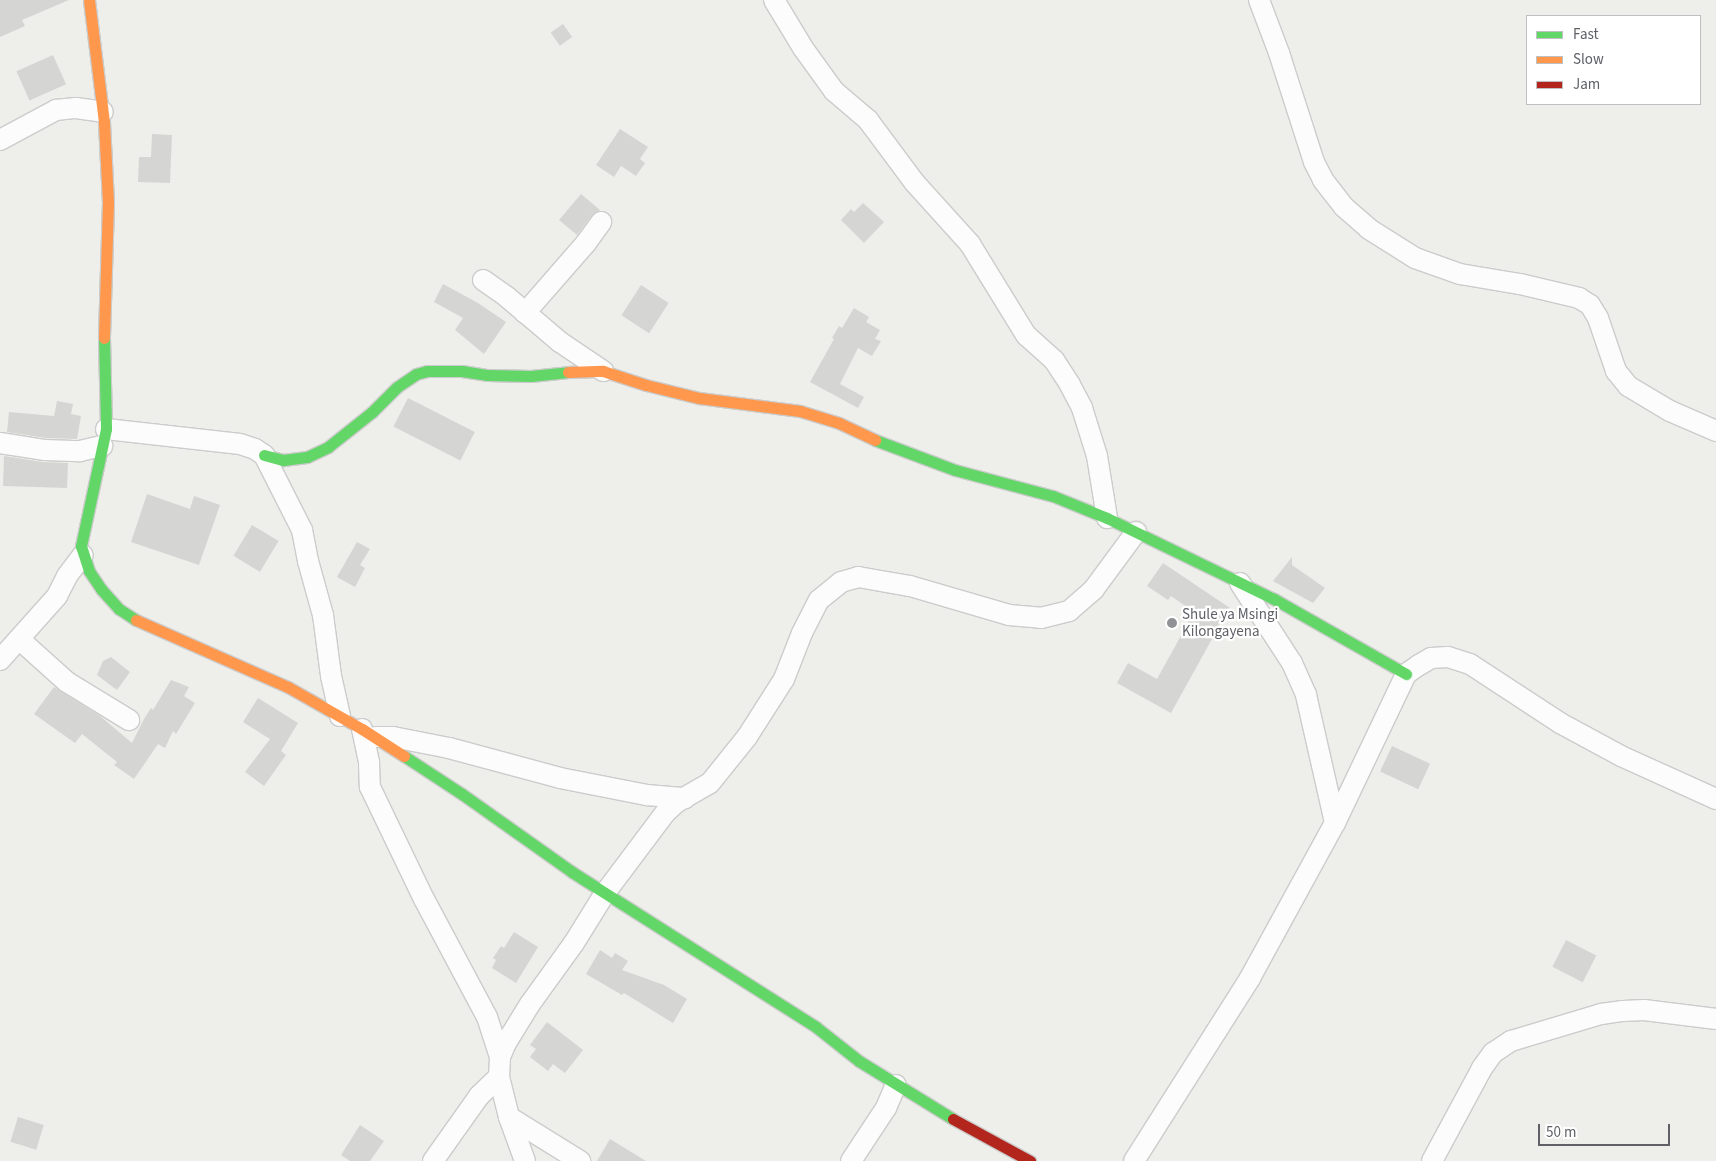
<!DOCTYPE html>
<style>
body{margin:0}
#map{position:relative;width:1716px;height:1161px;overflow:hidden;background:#eeeeea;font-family:"Source Sans 3",sans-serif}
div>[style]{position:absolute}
.building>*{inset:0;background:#d5d5d3;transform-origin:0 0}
.roads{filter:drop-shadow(1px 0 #cbcccb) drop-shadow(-1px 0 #cbcccb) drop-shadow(0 1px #cbcccb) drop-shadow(0 -1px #cbcccb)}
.street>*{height:20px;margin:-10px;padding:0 10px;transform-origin:10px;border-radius:10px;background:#fcfcfc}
.fast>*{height:11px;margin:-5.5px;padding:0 5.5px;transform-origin:5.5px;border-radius:5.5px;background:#63d668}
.slow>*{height:11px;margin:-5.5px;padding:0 5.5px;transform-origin:5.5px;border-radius:5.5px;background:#ff974d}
.jam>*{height:11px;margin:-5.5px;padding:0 5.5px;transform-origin:5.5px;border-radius:5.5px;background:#b3261e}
.dots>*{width:14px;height:14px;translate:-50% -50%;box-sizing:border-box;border:2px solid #fff;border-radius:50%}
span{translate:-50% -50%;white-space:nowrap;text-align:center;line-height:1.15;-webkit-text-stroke:4.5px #fff;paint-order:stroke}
.poi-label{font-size:15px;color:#5f6167}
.left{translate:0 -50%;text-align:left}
.legend{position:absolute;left:1526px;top:15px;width:175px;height:90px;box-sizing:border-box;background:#fff;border:1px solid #bfc0c2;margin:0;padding:6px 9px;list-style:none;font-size:15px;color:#5f6167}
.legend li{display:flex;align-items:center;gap:10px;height:25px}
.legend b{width:25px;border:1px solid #bfc0c2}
.scale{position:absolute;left:1538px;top:1124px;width:132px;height:22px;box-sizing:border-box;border:2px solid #5f6167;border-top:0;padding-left:6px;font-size:15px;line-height:18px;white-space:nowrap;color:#5f6167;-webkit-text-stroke:4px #fff;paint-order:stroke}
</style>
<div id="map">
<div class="building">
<i style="clip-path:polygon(0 0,69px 0,22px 20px,25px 26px,0 37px)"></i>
<i style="left:563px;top:24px;width:16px;height:15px;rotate:55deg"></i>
<i style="left:53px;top:55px;width:32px;height:40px;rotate:66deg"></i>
<i style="clip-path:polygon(620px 129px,648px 147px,640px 159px,645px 163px,636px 176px,621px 166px,614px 177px,596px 165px)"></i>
<i style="clip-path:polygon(152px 134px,172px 135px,170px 183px,138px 182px,139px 157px,151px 157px)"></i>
<i style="clip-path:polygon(581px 194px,600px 210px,592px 215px,577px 235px,559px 220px)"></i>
<i style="clip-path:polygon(863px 203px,884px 222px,864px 243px,841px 220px,851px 209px,854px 212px)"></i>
<i style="clip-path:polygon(443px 284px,478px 303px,506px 322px,484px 354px,455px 330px,463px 318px,434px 302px)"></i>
<i style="left:641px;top:285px;width:33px;height:36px;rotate:33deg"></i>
<i style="clip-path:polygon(854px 308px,869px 317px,866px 322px,880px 330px,875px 339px,881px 341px,872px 356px,858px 348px,840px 384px,864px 397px,858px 408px,810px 382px,834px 339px,832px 338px,839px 326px,842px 328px)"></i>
<i style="left:408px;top:398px;width:75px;height:32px;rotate:27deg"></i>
<i style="clip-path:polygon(57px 401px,73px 404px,71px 414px,81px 416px,77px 439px,46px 438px,7px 432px,9px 412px,54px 416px)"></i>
<i style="clip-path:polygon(4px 456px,43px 462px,68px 463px,67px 488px,3px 486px)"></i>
<i style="clip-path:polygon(147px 494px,190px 509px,194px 496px,220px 505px,199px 565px,131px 542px)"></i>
<i style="left:252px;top:525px;width:31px;height:36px;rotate:31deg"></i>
<i style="clip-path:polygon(357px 542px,370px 549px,360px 565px,365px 568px,355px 587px,337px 577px)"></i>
<i style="clip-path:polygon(1292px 557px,1292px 565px,1325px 588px,1313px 603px,1273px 581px)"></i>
<i style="clip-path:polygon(1163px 563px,1230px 608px,1210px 638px,1212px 639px,1171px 713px,1117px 683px,1128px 663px,1157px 679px,1194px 612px,1171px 596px,1168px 600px,1147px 586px)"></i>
<i style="clip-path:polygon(111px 657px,130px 672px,117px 690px,97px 675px,103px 661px)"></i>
<i style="clip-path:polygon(171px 680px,189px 687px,184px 696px,195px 703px,176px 734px,173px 731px,165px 748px,158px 744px,134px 779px,114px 765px,117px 762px,82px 734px,75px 743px,34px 714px,54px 687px,100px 716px,132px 743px,144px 719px,151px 708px,153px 710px)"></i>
<i style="clip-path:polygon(258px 698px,298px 723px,281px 751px,286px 755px,264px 786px,245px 772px,270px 739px,243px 722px)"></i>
<i style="left:1392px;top:746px;width:42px;height:28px;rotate:25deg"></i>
<i style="clip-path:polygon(514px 932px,538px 947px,516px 983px,492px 968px,496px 960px,493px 958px,501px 946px,504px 948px)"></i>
<i style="left:1566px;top:940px;width:34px;height:30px;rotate:27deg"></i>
<i style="clip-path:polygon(600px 950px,612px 958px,615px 953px,628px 961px,622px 970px,664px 985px,687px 999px,673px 1023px,624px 993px,622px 995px,586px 974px)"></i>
<i style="clip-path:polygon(547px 1022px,583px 1050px,565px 1073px,553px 1064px,548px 1071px,530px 1057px,536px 1049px,530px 1045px)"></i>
<i style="left:18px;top:1117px;width:27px;height:26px;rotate:17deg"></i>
<i style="clip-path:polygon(360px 1125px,384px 1141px,370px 1161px,350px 1161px,341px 1155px)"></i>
<i style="clip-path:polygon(610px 1139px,646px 1161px,597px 1161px)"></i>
</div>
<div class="roads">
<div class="street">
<i style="left:774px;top:0;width:56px;rotate:58.9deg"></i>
<i style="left:803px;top:48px;width:53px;rotate:54.2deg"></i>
<i style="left:834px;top:91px;width:45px;rotate:40.5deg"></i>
<i style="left:868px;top:120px;width:77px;rotate:53.4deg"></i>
<i style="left:914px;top:182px;width:84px;rotate:47.9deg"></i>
<i style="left:970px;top:244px;width:107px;rotate:58.4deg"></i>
<i style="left:1026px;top:335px;width:38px;rotate:42deg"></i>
<i style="left:1054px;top:360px;width:30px;rotate:57deg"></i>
<i style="left:1070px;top:385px;width:26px;rotate:62deg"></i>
<i style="left:1082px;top:408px;width:50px;rotate:72.6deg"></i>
<i style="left:1097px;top:456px;width:63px;rotate:80.8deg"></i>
<i style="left:1259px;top:0;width:57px;rotate:69.3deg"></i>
<i style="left:1279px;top:53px;width:114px;rotate:72.2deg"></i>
<i style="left:1314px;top:162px;width:20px;rotate:63deg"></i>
<i style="left:1323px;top:180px;width:34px;rotate:52deg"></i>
<i style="left:1344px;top:207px;width:33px;rotate:41deg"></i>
<i style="left:1369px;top:229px;width:54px;rotate:32.2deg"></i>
<i style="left:1415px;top:258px;width:48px;rotate:19.6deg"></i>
<i style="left:1460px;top:274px;width:61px;rotate:9.5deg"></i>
<i style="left:1520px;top:284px;width:61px;rotate:13.3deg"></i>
<i style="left:1579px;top:298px;width:13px;rotate:32deg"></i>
<i style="left:1590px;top:305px;width:15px;rotate:58deg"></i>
<i style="left:1598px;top:318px;width:56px;rotate:71.2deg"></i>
<i style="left:1616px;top:371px;width:19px;rotate:51deg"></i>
<i style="left:1628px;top:386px;width:49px;rotate:30.8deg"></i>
<i style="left:1670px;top:411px;width:50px;rotate:23.5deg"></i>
<i style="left:0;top:140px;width:64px;rotate:-28.2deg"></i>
<i style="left:56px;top:110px;width:20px;rotate:-6deg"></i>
<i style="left:76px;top:108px;width:27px;rotate:8deg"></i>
<i style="left:483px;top:280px;width:29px;rotate:35deg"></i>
<i style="left:507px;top:297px;width:70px;rotate:40.3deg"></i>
<i style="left:560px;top:342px;width:52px;rotate:34deg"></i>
<i style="left:525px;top:313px;width:93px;rotate:-48.9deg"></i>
<i style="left:586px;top:243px;width:26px;rotate:-54deg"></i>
<i style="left:106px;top:429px;width:135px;rotate:6.4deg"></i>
<i style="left:240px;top:444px;width:16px;rotate:18deg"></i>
<i style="left:255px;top:449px;width:11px;rotate:34deg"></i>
<i style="left:264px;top:455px;width:84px;rotate:63.1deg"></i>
<i style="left:302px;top:530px;width:32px;rotate:79deg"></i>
<i style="left:308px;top:561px;width:56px;rotate:74.5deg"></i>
<i style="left:323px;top:615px;width:62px;rotate:82.5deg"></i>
<i style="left:331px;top:676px;width:41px;rotate:77.3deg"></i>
<i style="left:0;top:443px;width:46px;rotate:8.8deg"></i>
<i style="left:45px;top:450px;width:35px;rotate:2deg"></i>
<i style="left:80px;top:451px;width:23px;rotate:-13deg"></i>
<i style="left:1240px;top:583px;width:95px;rotate:57deg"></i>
<i style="left:1292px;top:663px;width:35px;rotate:66deg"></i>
<i style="left:1306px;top:695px;width:131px;rotate:77.2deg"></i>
<i style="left:19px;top:639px;width:64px;rotate:41.9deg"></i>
<i style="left:67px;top:682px;width:73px;rotate:31.5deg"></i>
<i style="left:0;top:660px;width:86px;rotate:-48.3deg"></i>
<i style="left:57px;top:596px;width:22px;rotate:-63deg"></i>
<i style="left:67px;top:576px;width:26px;rotate:-53deg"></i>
<i style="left:362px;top:729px;width:35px;rotate:78deg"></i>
<i style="left:369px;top:763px;width:24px;rotate:88deg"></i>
<i style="left:370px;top:787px;width:124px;rotate:64.3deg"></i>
<i style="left:424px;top:899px;width:134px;rotate:61.9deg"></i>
<i style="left:487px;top:1017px;width:42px;rotate:72deg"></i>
<i style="left:375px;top:737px;width:18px"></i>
<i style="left:393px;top:737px;width:57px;rotate:11.1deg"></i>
<i style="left:449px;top:748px;width:115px;rotate:15.1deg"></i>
<i style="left:560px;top:778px;width:89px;rotate:11.1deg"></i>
<i style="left:647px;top:795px;width:38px;rotate:5deg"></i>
<i style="left:509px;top:1117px;width:84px;rotate:31.8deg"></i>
<i style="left:433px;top:1161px;width:80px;rotate:-54.7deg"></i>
<i style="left:479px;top:1096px;width:28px;rotate:-44deg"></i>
<i style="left:525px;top:1161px;width:47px;rotate:-110deg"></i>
<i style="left:509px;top:1117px;width:41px;rotate:-104deg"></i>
<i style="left:499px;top:1077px;width:20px;rotate:-87deg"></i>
<i style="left:500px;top:1057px;width:15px;rotate:-67deg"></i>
<i style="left:506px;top:1043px;width:46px;rotate:-58.4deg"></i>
<i style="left:530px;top:1004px;width:75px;rotate:-54.2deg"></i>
<i style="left:574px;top:943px;width:59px;rotate:-58.2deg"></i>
<i style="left:605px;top:893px;width:100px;rotate:-53.1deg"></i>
<i style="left:665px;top:813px;width:16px;rotate:-43deg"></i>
<i style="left:677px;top:802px;width:38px;rotate:-30deg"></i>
<i style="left:710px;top:783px;width:59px;rotate:-51.2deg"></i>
<i style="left:747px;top:737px;width:69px;rotate:-57.5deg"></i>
<i style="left:784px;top:679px;width:49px;rotate:-68.6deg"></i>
<i style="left:802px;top:633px;width:37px;rotate:-63deg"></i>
<i style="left:819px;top:600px;width:28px;rotate:-39deg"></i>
<i style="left:841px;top:582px;width:18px;rotate:-16deg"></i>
<i style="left:858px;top:577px;width:53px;rotate:9.8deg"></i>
<i style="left:910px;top:586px;width:103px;rotate:16.3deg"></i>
<i style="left:1009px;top:615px;width:32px;rotate:5deg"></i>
<i style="left:1041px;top:618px;width:29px;rotate:-14deg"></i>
<i style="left:1069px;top:611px;width:33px;rotate:-41deg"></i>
<i style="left:1094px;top:589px;width:71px;rotate:-53.6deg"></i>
<i style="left:851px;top:1161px;width:64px;rotate:-56.6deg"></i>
<i style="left:886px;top:1108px;width:25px;rotate:-67deg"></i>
<i style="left:1134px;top:1161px;width:217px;rotate:-57.6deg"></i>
<i style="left:1250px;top:978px;width:177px;rotate:-61.3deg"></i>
<i style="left:1335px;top:823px;width:165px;rotate:-64.5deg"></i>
<i style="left:1406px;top:674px;width:16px;rotate:-35deg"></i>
<i style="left:1419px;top:665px;width:14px;rotate:-30deg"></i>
<i style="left:1431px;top:658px;width:17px;rotate:-3deg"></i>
<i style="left:1448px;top:657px;width:23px;rotate:18deg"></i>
<i style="left:1470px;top:664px;width:108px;rotate:33.2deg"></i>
<i style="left:1560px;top:723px;width:69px;rotate:28.4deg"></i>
<i style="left:1621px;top:756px;width:104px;rotate:24.4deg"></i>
<i style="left:1432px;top:1161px;width:106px;rotate:-61.7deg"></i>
<i style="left:1482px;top:1068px;width:19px;rotate:-54deg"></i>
<i style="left:1493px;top:1053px;width:22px;rotate:-34deg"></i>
<i style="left:1511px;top:1041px;width:94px;rotate:-16.7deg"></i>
<i style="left:1601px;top:1014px;width:22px;rotate:-8deg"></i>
<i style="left:1623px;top:1011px;width:21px;rotate:-3deg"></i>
<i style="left:1644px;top:1010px;width:73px;rotate:7.1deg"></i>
</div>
<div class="fast">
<i style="left:104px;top:338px;width:91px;rotate:88.7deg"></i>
<i style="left:106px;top:429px;width:120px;rotate:102.1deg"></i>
<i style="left:81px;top:546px;width:26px;rotate:72deg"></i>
<i style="left:89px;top:571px;width:22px;rotate:56deg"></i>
<i style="left:101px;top:589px;width:27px;rotate:48deg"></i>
<i style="left:119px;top:609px;width:20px;rotate:33deg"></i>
<i style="left:875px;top:440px;width:85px;rotate:20.6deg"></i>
<i style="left:955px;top:470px;width:101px;rotate:14.9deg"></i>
<i style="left:1053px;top:496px;width:58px;rotate:22.2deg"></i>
<i style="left:1107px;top:518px;width:186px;rotate:25.9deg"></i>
<i style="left:1274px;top:599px;width:152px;rotate:29.6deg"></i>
<i style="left:264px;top:455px;width:20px;rotate:15deg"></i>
<i style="left:283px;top:460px;width:24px;rotate:-7deg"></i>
<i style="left:307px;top:457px;width:23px;rotate:-25deg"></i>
<i style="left:328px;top:447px;width:56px;rotate:-38.5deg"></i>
<i style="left:372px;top:412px;width:35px;rotate:-45deg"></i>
<i style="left:397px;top:387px;width:23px;rotate:-34deg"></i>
<i style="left:416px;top:374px;width:11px;rotate:-15deg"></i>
<i style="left:427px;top:371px;width:35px"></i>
<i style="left:462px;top:371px;width:26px;rotate:9deg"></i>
<i style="left:488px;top:375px;width:43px;rotate:1.3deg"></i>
<i style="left:531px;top:376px;width:37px;rotate:-6deg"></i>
<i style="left:404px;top:756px;width:69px;rotate:33.2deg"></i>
<i style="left:462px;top:794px;width:135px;rotate:35.3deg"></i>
<i style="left:572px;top:872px;width:289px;rotate:32.4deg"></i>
<i style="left:816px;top:1027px;width:55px;rotate:38.3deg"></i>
<i style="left:859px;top:1061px;width:110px;rotate:31.7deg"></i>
</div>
<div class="slow">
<i style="left:89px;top:0;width:124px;rotate:83deg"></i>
<i style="left:104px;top:123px;width:79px;rotate:87.1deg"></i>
<i style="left:108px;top:202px;width:136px;rotate:91.7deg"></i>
<i style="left:568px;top:372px;width:35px;rotate:-2deg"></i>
<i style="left:603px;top:371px;width:45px;rotate:18deg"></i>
<i style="left:646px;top:385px;width:55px;rotate:13.8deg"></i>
<i style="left:699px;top:398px;width:102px;rotate:7.3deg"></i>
<i style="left:800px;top:411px;width:41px;rotate:17.1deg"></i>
<i style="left:839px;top:423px;width:40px;rotate:25deg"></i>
<i style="left:136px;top:620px;width:166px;rotate:23.8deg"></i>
<i style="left:288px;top:687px;width:85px;rotate:29.6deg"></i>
<i style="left:362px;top:729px;width:50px;rotate:32.7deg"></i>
</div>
<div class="jam">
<i style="left:953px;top:1119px;width:88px;rotate:28.6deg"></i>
</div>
</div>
<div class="dots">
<i style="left:1172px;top:623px;background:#919295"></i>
</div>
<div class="poi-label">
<span class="left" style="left:1182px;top:623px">Shule ya Msingi<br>Kilongayena</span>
</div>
<ul class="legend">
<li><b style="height:6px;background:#63d668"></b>Fast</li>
<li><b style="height:6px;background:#ff974d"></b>Slow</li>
<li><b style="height:6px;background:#b3261e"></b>Jam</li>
</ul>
<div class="scale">50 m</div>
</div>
